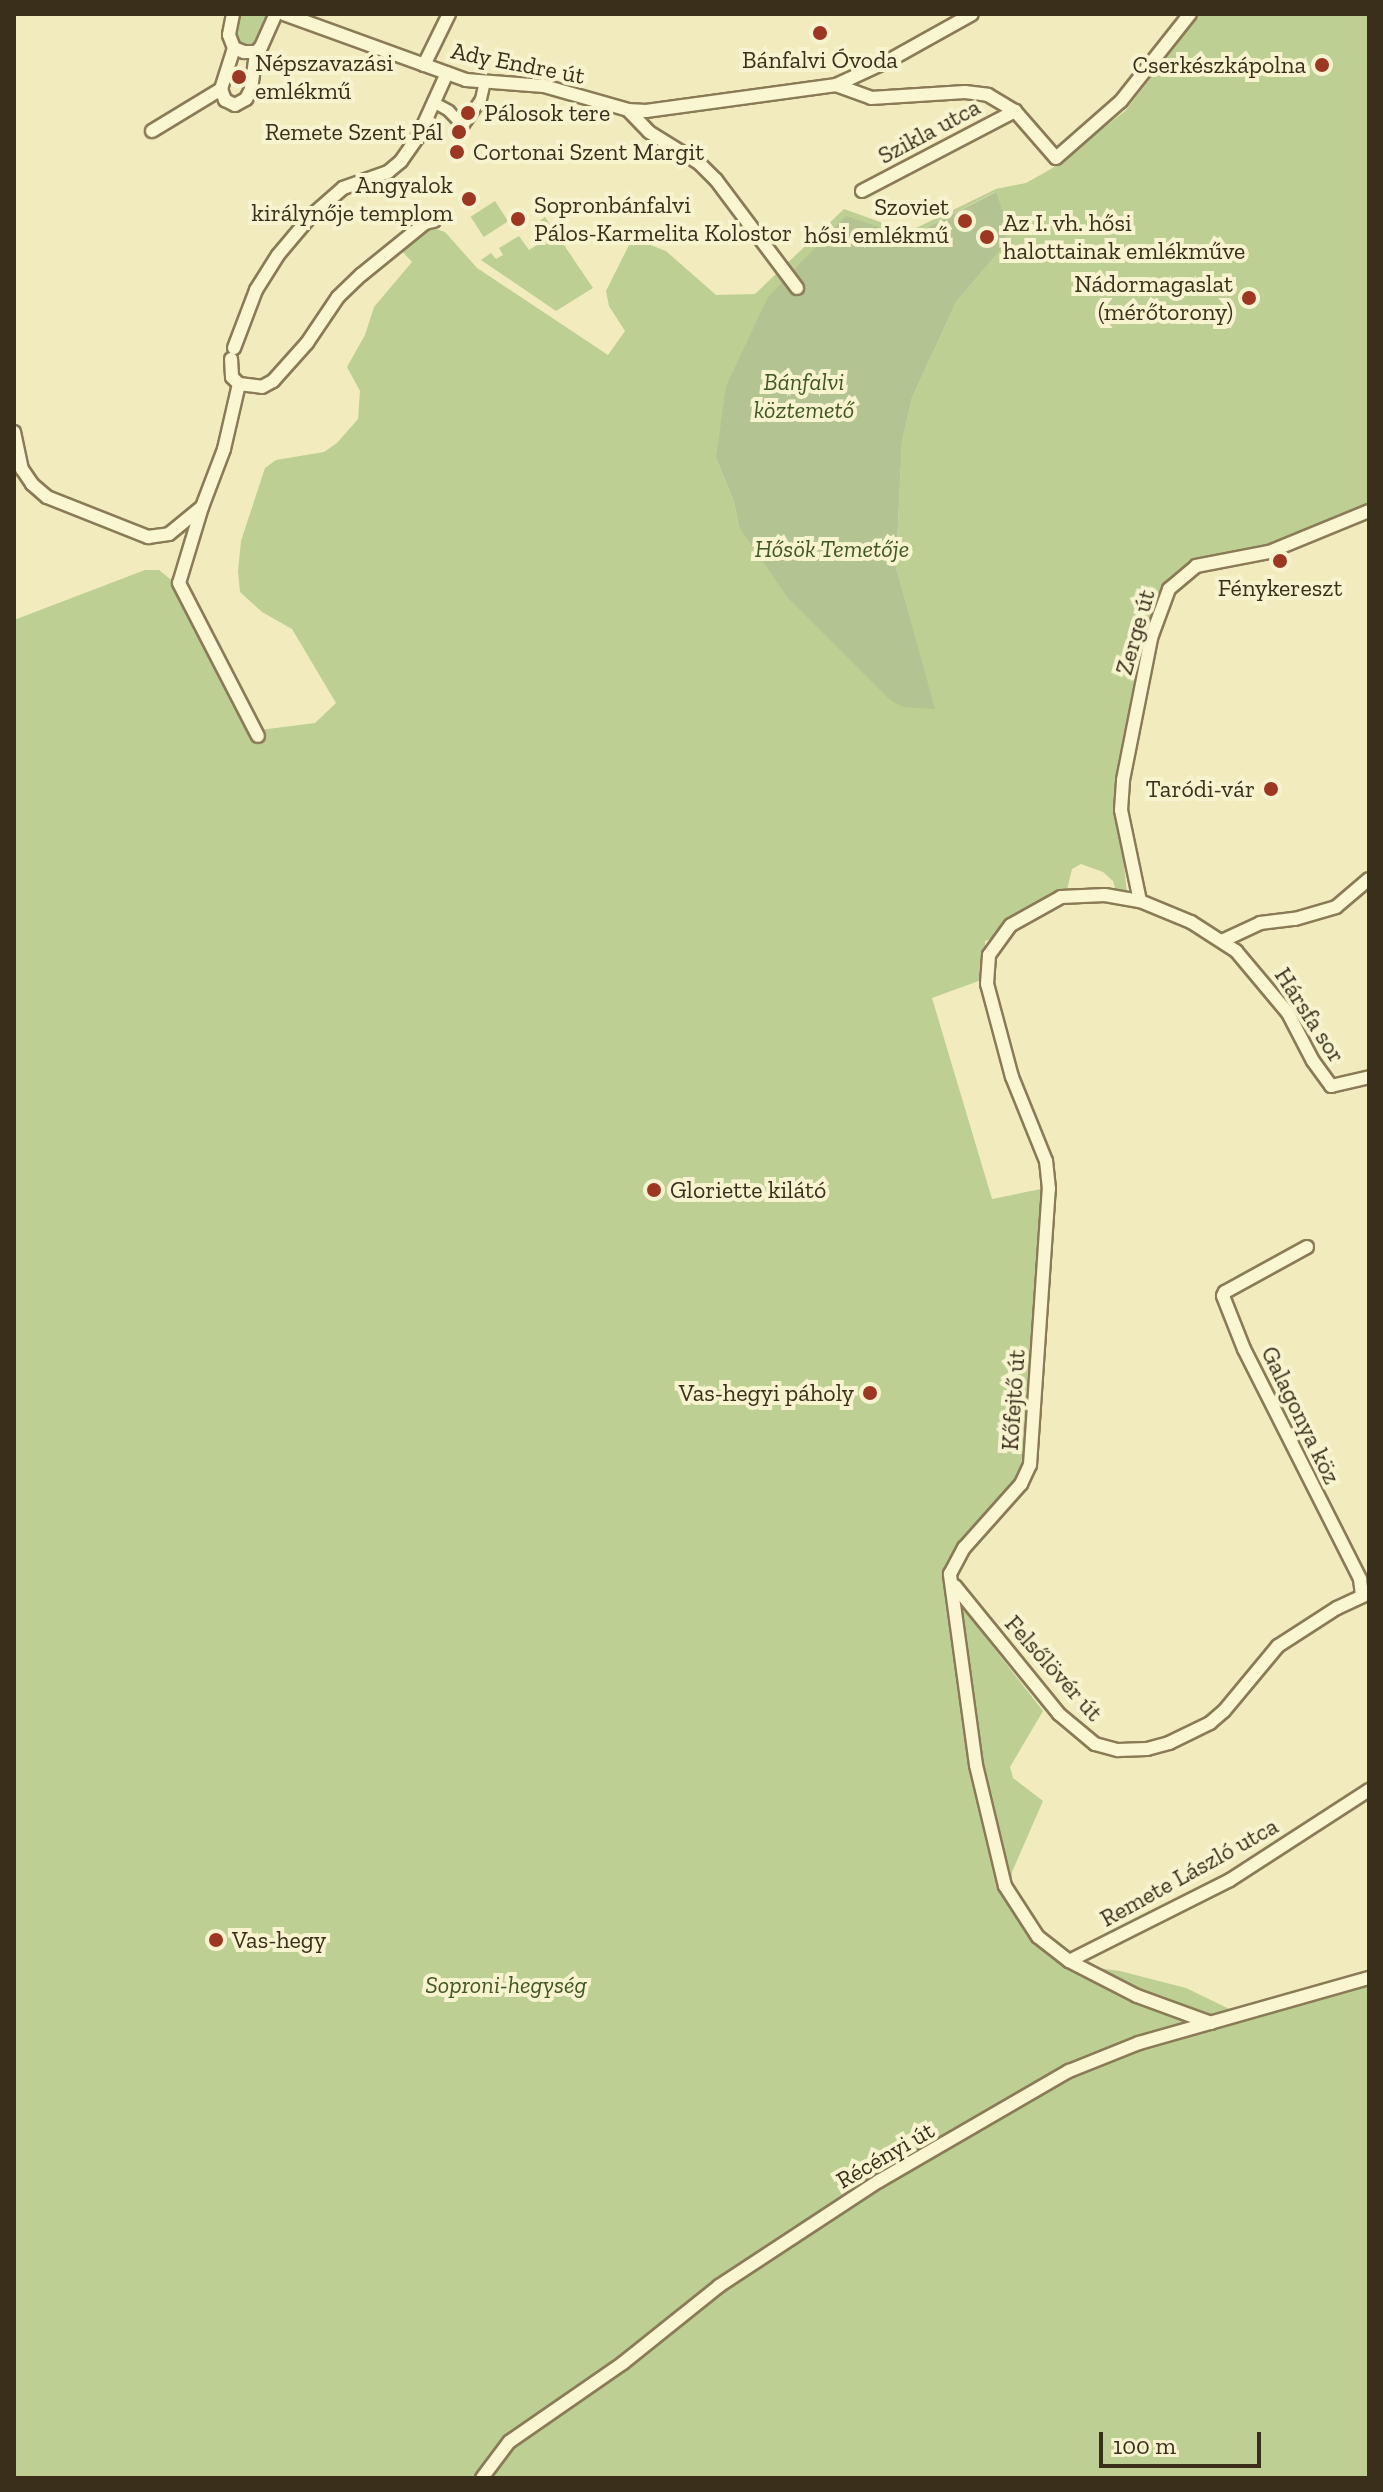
<!DOCTYPE html>
<meta charset="utf-8">
<style>
body{margin:0}
#map{position:relative;width:1383px;height:2492px;overflow:hidden;background:#f1ebbe;font-family:"Zilla Slab",serif}
div>[style]{position:absolute}
.green>*{inset:0;background:#bdcf92;transform-origin:0 0}
.cemetery>*{inset:0;background:#b4c392}
.roads{filter:drop-shadow(2px 0 #8a7b56) drop-shadow(-2px 0 #8a7b56) drop-shadow(0 2px #8a7b56) drop-shadow(0 -2px #8a7b56)}
.pedestrian>*{height:10px;margin:-5px;padding:0 5px;transform-origin:5px;border-radius:5px;background:#fbf6d2}
.minor>*{height:12px;margin:-6px;padding:0 6px;transform-origin:6px;border-radius:6px;background:#fbf6d2}
.dots>*{width:22px;height:22px;translate:-50% -50%;box-sizing:border-box;border:4px solid #f8f3cf;border-radius:50%}
span{translate:-50% -50%;white-space:nowrap;text-align:center;line-height:1.15;-webkit-text-stroke:8px #f8f3cf;paint-order:stroke}
.poi-label{font-size:24px;color:#392f1b}
.left{translate:0 -50%;text-align:left}
.right{translate:-100% -50%;text-align:right}
.street-label{font-size:24px;color:#392f1b}
.park-label{font-size:24px;color:#3f5721;font-style:italic}
.frame{position:absolute;inset:0;border:16px solid #392f1b;pointer-events:none}
.scale{position:absolute;left:1099px;top:2432px;width:162px;height:36px;box-sizing:border-box;border:4px solid #392f1b;border-top:0;padding-left:10px;font-size:24px;line-height:28px;white-space:nowrap;color:#392f1b;-webkit-text-stroke:6px #f8f3cf;paint-order:stroke}
</style>
<div id="map">
<div class="green">
<i style="clip-path:polygon(232px 14px,270px 14px,253px 53px,231px 53px,225px 42px,224px 29px)"></i>
<i style="clip-path:polygon(evenodd,1200px 14px,1369px 14px,1369px 512px,1274px 552px,1195px 567px,1149px 601px,1153px 613px,1116px 787px,1127px 894px,1116px 892px,1113px 881px,1103px 872px,1081px 864px,1072px 869px,1066px 894px,1003px 935px,985px 941px,984px 979px,932px 998px,992px 1199px,1041px 1189px,1033px 1411px,1021px 1484px,951px 1574px,969px 1616px,1043px 1711px,1010px 1767px,1013px 1778px,1043px 1801px,1012px 1872px,1010px 1901px,1067px 1964px,1120px 1971px,1186px 1988px,1246px 2017px,1369px 1982px,1369px 2478px,14px 2478px,14px 620px,145px 570px,159px 570px,170px 579px,215px 652px,253px 731px,315px 723px,336px 703px,292px 629px,262px 612px,240px 592px,238px 571px,241px 541px,265px 468px,276px 460px,324px 452px,337px 443px,358px 419px,360px 391px,347px 367px,365px 335px,374px 307px,412px 262px,400px 249px,422px 232px,436px 229px,445px 232px,477px 268px,608px 355px,625px 331px,609px 306px,606px 291px,630px 243px,640px 241px,666px 251px,716px 295px,755px 294px,844px 209px,908px 232px,996px 189px,1026px 183px,1051px 169px,1125px 111px,1200px 14px,995px 192px,998px 253px,956px 302px,912px 398px,902px 442px,896px 567px,934px 708px,739px 527px,734px 502px,716px 458px,908px 237px,995px 192px)"></i>
<i style="left:495px;top:201px;width:24px;height:29px;rotate:57deg"></i>
<i style="clip-path:polygon(545px 217px,593px 288px,556px 311px,481px 260px,491px 253px,496px 259px,503px 255px,499px 248px,519px 236px,529px 250px,543px 241px,533px 226px)"></i>
</div>
<div class="cemetery">
<i style="clip-path:polygon(996px 192px,1009px 230px,998px 253px,956px 302px,912px 398px,902px 442px,896px 567px,935px 709px,903px 707px,890px 700px,788px 598px,739px 527px,734px 502px,716px 458px,726px 386px,768px 297px,846px 216px,908px 237px)"></i>
</div>
<div class="roads">
<div class="pedestrian">
<i style="left:433px;top:102px;width:18px;rotate:29deg"></i>
<i style="left:449px;top:111px;width:21px;rotate:47deg"></i>
<i style="left:463px;top:126px;width:32px;rotate:-56deg"></i>
<i style="left:481px;top:99px;width:17px;rotate:-77deg"></i>
</div>
<div class="minor">
<i style="left:233px;top:14px;width:21px;rotate:101deg"></i>
<i style="left:229px;top:35px;width:14px;rotate:69deg"></i>
<i style="left:234px;top:48px;width:11px;rotate:22deg"></i>
<i style="left:244px;top:52px;width:12px"></i>
<i style="left:256px;top:52px;width:7px;rotate:-45deg"></i>
<i style="left:261px;top:47px;width:36px;rotate:-66deg"></i>
<i style="left:284px;top:14px;width:194px;rotate:19.9deg"></i>
<i style="left:466px;top:80px;width:78px;rotate:4.4deg"></i>
<i style="left:544px;top:86px;width:87px;rotate:15.9deg"></i>
<i style="left:628px;top:110px;width:18px;rotate:3deg"></i>
<i style="left:646px;top:111px;width:192px;rotate:-7.8deg"></i>
<i style="left:836px;top:85px;width:57px;rotate:-24.8deg"></i>
<i style="left:888px;top:61px;width:96px;rotate:-29.2deg"></i>
<i style="left:234px;top:48px;width:43px;rotate:107.6deg"></i>
<i style="left:221px;top:89px;width:12px;rotate:70deg"></i>
<i style="left:225px;top:100px;width:11px;rotate:27deg"></i>
<i style="left:235px;top:105px;width:13px;rotate:-29deg"></i>
<i style="left:246px;top:99px;width:11px;rotate:-63deg"></i>
<i style="left:251px;top:89px;width:37px;rotate:-82deg"></i>
<i style="left:424px;top:65px;width:57px;rotate:-63.9deg"></i>
<i style="left:836px;top:85px;width:37px;rotate:20deg"></i>
<i style="left:871px;top:98px;width:94px;rotate:-3.7deg"></i>
<i style="left:965px;top:92px;width:23px;rotate:7deg"></i>
<i style="left:988px;top:95px;width:31px;rotate:31deg"></i>
<i style="left:1015px;top:111px;width:62px;rotate:48.9deg"></i>
<i style="left:1056px;top:158px;width:86px;rotate:-41.2deg"></i>
<i style="left:1121px;top:101px;width:111px;rotate:-51.6deg"></i>
<i style="left:628px;top:110px;width:30px;rotate:46deg"></i>
<i style="left:649px;top:132px;width:59px;rotate:31.8deg"></i>
<i style="left:699px;top:163px;width:24px;rotate:45deg"></i>
<i style="left:716px;top:180px;width:135px;rotate:53.1deg"></i>
<i style="left:152px;top:131px;width:81px;rotate:-31.3deg"></i>
<i style="left:862px;top:191px;width:173px;rotate:-27.6deg"></i>
<i style="left:234px;top:348px;width:62px;rotate:-69.2deg"></i>
<i style="left:256px;top:290px;width:41px;rotate:-57.8deg"></i>
<i style="left:278px;top:255px;width:50px;rotate:-49.9deg"></i>
<i style="left:310px;top:217px;width:44px;rotate:-41.3deg"></i>
<i style="left:343px;top:188px;width:48px;rotate:-19.6deg"></i>
<i style="left:388px;top:172px;width:17px;rotate:-40deg"></i>
<i style="left:401px;top:161px;width:29px;rotate:-55deg"></i>
<i style="left:418px;top:137px;width:70px;rotate:-65.6deg"></i>
<i style="left:239px;top:384px;width:23px;rotate:7deg"></i>
<i style="left:262px;top:387px;width:13px;rotate:-29deg"></i>
<i style="left:273px;top:381px;width:51px;rotate:-48.2deg"></i>
<i style="left:307px;top:343px;width:55px;rotate:-56deg"></i>
<i style="left:338px;top:297px;width:32px;rotate:-44deg"></i>
<i style="left:361px;top:275px;width:82px;rotate:-39.1deg"></i>
<i style="left:425px;top:223px;width:9px;rotate:-13deg"></i>
<i style="left:14px;top:432px;width:38px;rotate:78deg"></i>
<i style="left:22px;top:469px;width:18px;rotate:56deg"></i>
<i style="left:32px;top:484px;width:20px;rotate:41deg"></i>
<i style="left:47px;top:497px;width:109px;rotate:21.6deg"></i>
<i style="left:148px;top:537px;width:21px;rotate:-8deg"></i>
<i style="left:169px;top:534px;width:43px;rotate:-39.3deg"></i>
<i style="left:202px;top:507px;width:62px;rotate:-69.2deg"></i>
<i style="left:224px;top:449px;width:67px;rotate:-77deg"></i>
<i style="left:239px;top:384px;width:10px;rotate:-135deg"></i>
<i style="left:232px;top:377px;width:18px;rotate:-93deg"></i>
<i style="left:202px;top:507px;width:79px;rotate:106.8deg"></i>
<i style="left:179px;top:583px;width:172px;rotate:62.7deg"></i>
<i style="left:1140px;top:901px;width:93px;rotate:-101.8deg"></i>
<i style="left:1121px;top:810px;width:30px;rotate:-86deg"></i>
<i style="left:1123px;top:780px;width:145px;rotate:-78.8deg"></i>
<i style="left:1151px;top:638px;width:52px;rotate:-69.8deg"></i>
<i style="left:1169px;top:589px;width:35px;rotate:-40deg"></i>
<i style="left:1196px;top:566px;width:74px;rotate:-10.9deg"></i>
<i style="left:1269px;top:552px;width:108px;rotate:-22.3deg"></i>
<i style="left:1224px;top:940px;width:40px;rotate:-25deg"></i>
<i style="left:1260px;top:923px;width:35px;rotate:-7deg"></i>
<i style="left:1295px;top:919px;width:43px;rotate:-16.3deg"></i>
<i style="left:1336px;top:907px;width:43px;rotate:-40.3deg"></i>
<i style="left:1307px;top:1247px;width:94px;rotate:151.2deg"></i>
<i style="left:1225px;top:1292px;width:4px;rotate:117deg"></i>
<i style="left:1223px;top:1296px;width:57px;rotate:68.4deg"></i>
<i style="left:1244px;top:1349px;width:258px;rotate:63.2deg"></i>
<i style="left:1360px;top:1579px;width:17px;rotate:83deg"></i>
<i style="left:955px;top:1586px;width:165px;rotate:50.9deg"></i>
<i style="left:1059px;top:1714px;width:47px;rotate:39.8deg"></i>
<i style="left:1095px;top:1744px;width:24px;rotate:15deg"></i>
<i style="left:1118px;top:1750px;width:29px;rotate:-2deg"></i>
<i style="left:1147px;top:1749px;width:23px;rotate:-15deg"></i>
<i style="left:1169px;top:1743px;width:46px;rotate:-26deg"></i>
<i style="left:1210px;top:1723px;width:18px;rotate:-41deg"></i>
<i style="left:1224px;top:1711px;width:85px;rotate:-50.3deg"></i>
<i style="left:1278px;top:1646px;width:70px;rotate:-32.8deg"></i>
<i style="left:1337px;top:1608px;width:35px;rotate:-25deg"></i>
<i style="left:1069px;top:1961px;width:180px;rotate:-26.7deg"></i>
<i style="left:1230px;top:1880px;width:166px;rotate:-32.9deg"></i>
<i style="left:1211px;top:2023px;width:79px;rotate:-160deg"></i>
<i style="left:1137px;top:1996px;width:76px;rotate:-152.8deg"></i>
<i style="left:1069px;top:1961px;width:39px;rotate:-142deg"></i>
<i style="left:1038px;top:1937px;width:61px;rotate:-122.9deg"></i>
<i style="left:1005px;top:1886px;width:124px;rotate:-103.5deg"></i>
<i style="left:976px;top:1765px;width:193px;rotate:-97.8deg"></i>
<i style="left:950px;top:1574px;width:30px;rotate:-62deg"></i>
<i style="left:964px;top:1548px;width:86px;rotate:-48.3deg"></i>
<i style="left:1021px;top:1484px;width:21px;rotate:-65deg"></i>
<i style="left:1030px;top:1465px;width:277px;rotate:-86.1deg"></i>
<i style="left:1049px;top:1189px;width:28px;rotate:-96deg"></i>
<i style="left:1046px;top:1161px;width:91px;rotate:-112deg"></i>
<i style="left:1012px;top:1077px;width:96px;rotate:-105deg"></i>
<i style="left:987px;top:984px;width:29px;rotate:-86deg"></i>
<i style="left:989px;top:955px;width:37px;rotate:-54deg"></i>
<i style="left:1011px;top:925px;width:57px;rotate:-29.2deg"></i>
<i style="left:1061px;top:897px;width:44px;rotate:-2.6deg"></i>
<i style="left:1105px;top:895px;width:36px;rotate:10deg"></i>
<i style="left:1140px;top:901px;width:55px;rotate:22.4deg"></i>
<i style="left:1191px;top:922px;width:54px;rotate:32.8deg"></i>
<i style="left:1236px;top:951px;width:81px;rotate:50deg"></i>
<i style="left:1288px;top:1013px;width:54px;rotate:62.5deg"></i>
<i style="left:1313px;top:1061px;width:31px;rotate:54deg"></i>
<i style="left:1331px;top:1086px;width:39px;rotate:-13deg"></i>
<i style="left:482px;top:2478px;width:45px;rotate:-53.1deg"></i>
<i style="left:509px;top:2442px;width:139px;rotate:-34.7deg"></i>
<i style="left:623px;top:2363px;width:123px;rotate:-38.7deg"></i>
<i style="left:719px;top:2286px;width:191px;rotate:-33.3deg"></i>
<i style="left:879px;top:2181px;width:220px;rotate:-30.1deg"></i>
<i style="left:1069px;top:2071px;width:75px;rotate:-21.8deg"></i>
<i style="left:1139px;top:2043px;width:239px;rotate:-15.8deg"></i>
</div>
</div>
<div class="dots">
<i style="left:820px;top:33px;background:#9d3722"></i>
<i style="left:1322px;top:65px;background:#9d3722"></i>
<i style="left:239px;top:77px;background:#9d3722"></i>
<i style="left:468px;top:113px;background:#9d3722"></i>
<i style="left:459px;top:132px;background:#9d3722"></i>
<i style="left:457px;top:152px;background:#9d3722"></i>
<i style="left:469px;top:199px;background:#9d3722"></i>
<i style="left:518px;top:219px;background:#9d3722"></i>
<i style="left:965px;top:221px;background:#9d3722"></i>
<i style="left:987px;top:237px;background:#9d3722"></i>
<i style="left:1249px;top:298px;background:#9d3722"></i>
<i style="left:1280px;top:561px;background:#9d3722"></i>
<i style="left:1271px;top:789px;background:#9d3722"></i>
<i style="left:654px;top:1190px;background:#9d3722"></i>
<i style="left:870px;top:1393px;background:#9d3722"></i>
<i style="left:216px;top:1940px;background:#9d3722"></i>
</div>
<div class="poi-label">
<span style="left:820px;top:60px">Bánfalvi Óvoda</span>
<span class="left" style="left:255px;top:77px">Népszavazási<br>emlékmű</span>
<span class="right" style="left:1306px;top:65px">Cserkészkápolna</span>
<span class="left" style="left:484px;top:113px">Pálosok tere</span>
<span class="right" style="left:443px;top:132px">Remete Szent Pál</span>
<span class="left" style="left:473px;top:152px">Cortonai Szent Margit</span>
<span class="right" style="left:453px;top:199px">Angyalok<br>királynője templom</span>
<span class="left" style="left:534px;top:219px">Sopronbánfalvi<br>Pálos-Karmelita Kolostor</span>
<span class="right" style="left:949px;top:221px">Szoviet<br>hősi emlékmű</span>
<span class="left" style="left:1003px;top:237px">Az I. vh. hősi<br>halottainak emlékműve</span>
<span class="right" style="left:1233px;top:298px">Nádormagaslat<br>(mérőtorony)</span>
<span style="left:1280px;top:588px">Fénykereszt</span>
<span class="right" style="left:1255px;top:789px">Taródi-vár</span>
<span class="left" style="left:670px;top:1190px">Gloriette kilátó</span>
<span class="right" style="left:854px;top:1393px">Vas-hegyi páholy</span>
<span class="left" style="left:232px;top:1940px">Vas-hegy</span>
</div>
<div class="street-label">
<span style="left:518px;top:63px;rotate:11deg">Ady Endre út</span>
<span style="left:929px;top:131px;rotate:-28deg">Szikla utca</span>
<span style="left:1135px;top:632px;rotate:-74deg">Zerge út</span>
<span style="left:1310px;top:1015px;rotate:57deg">Hársfa sor</span>
<span style="left:1013px;top:1400px;rotate:-86deg">Kőfejtő út</span>
<span style="left:1301px;top:1415px;rotate:64deg">Galagonya köz</span>
<span style="left:1054px;top:1668px;rotate:48deg">Felsőlövér út</span>
<span style="left:1189px;top:1872px;rotate:-29deg">Remete László utca</span>
<span style="left:885px;top:2155px;rotate:-30deg">Récényi út</span>
</div>
<div class="park-label">
<span style="left:804px;top:396px">Bánfalvi<br>köztemető</span>
<span style="left:832px;top:549px">Hősök Temetője</span>
<span style="left:506px;top:1985px">Soproni-hegység</span>
</div>
<div class="frame"></div>
<div class="scale">100 m</div>
</div>
